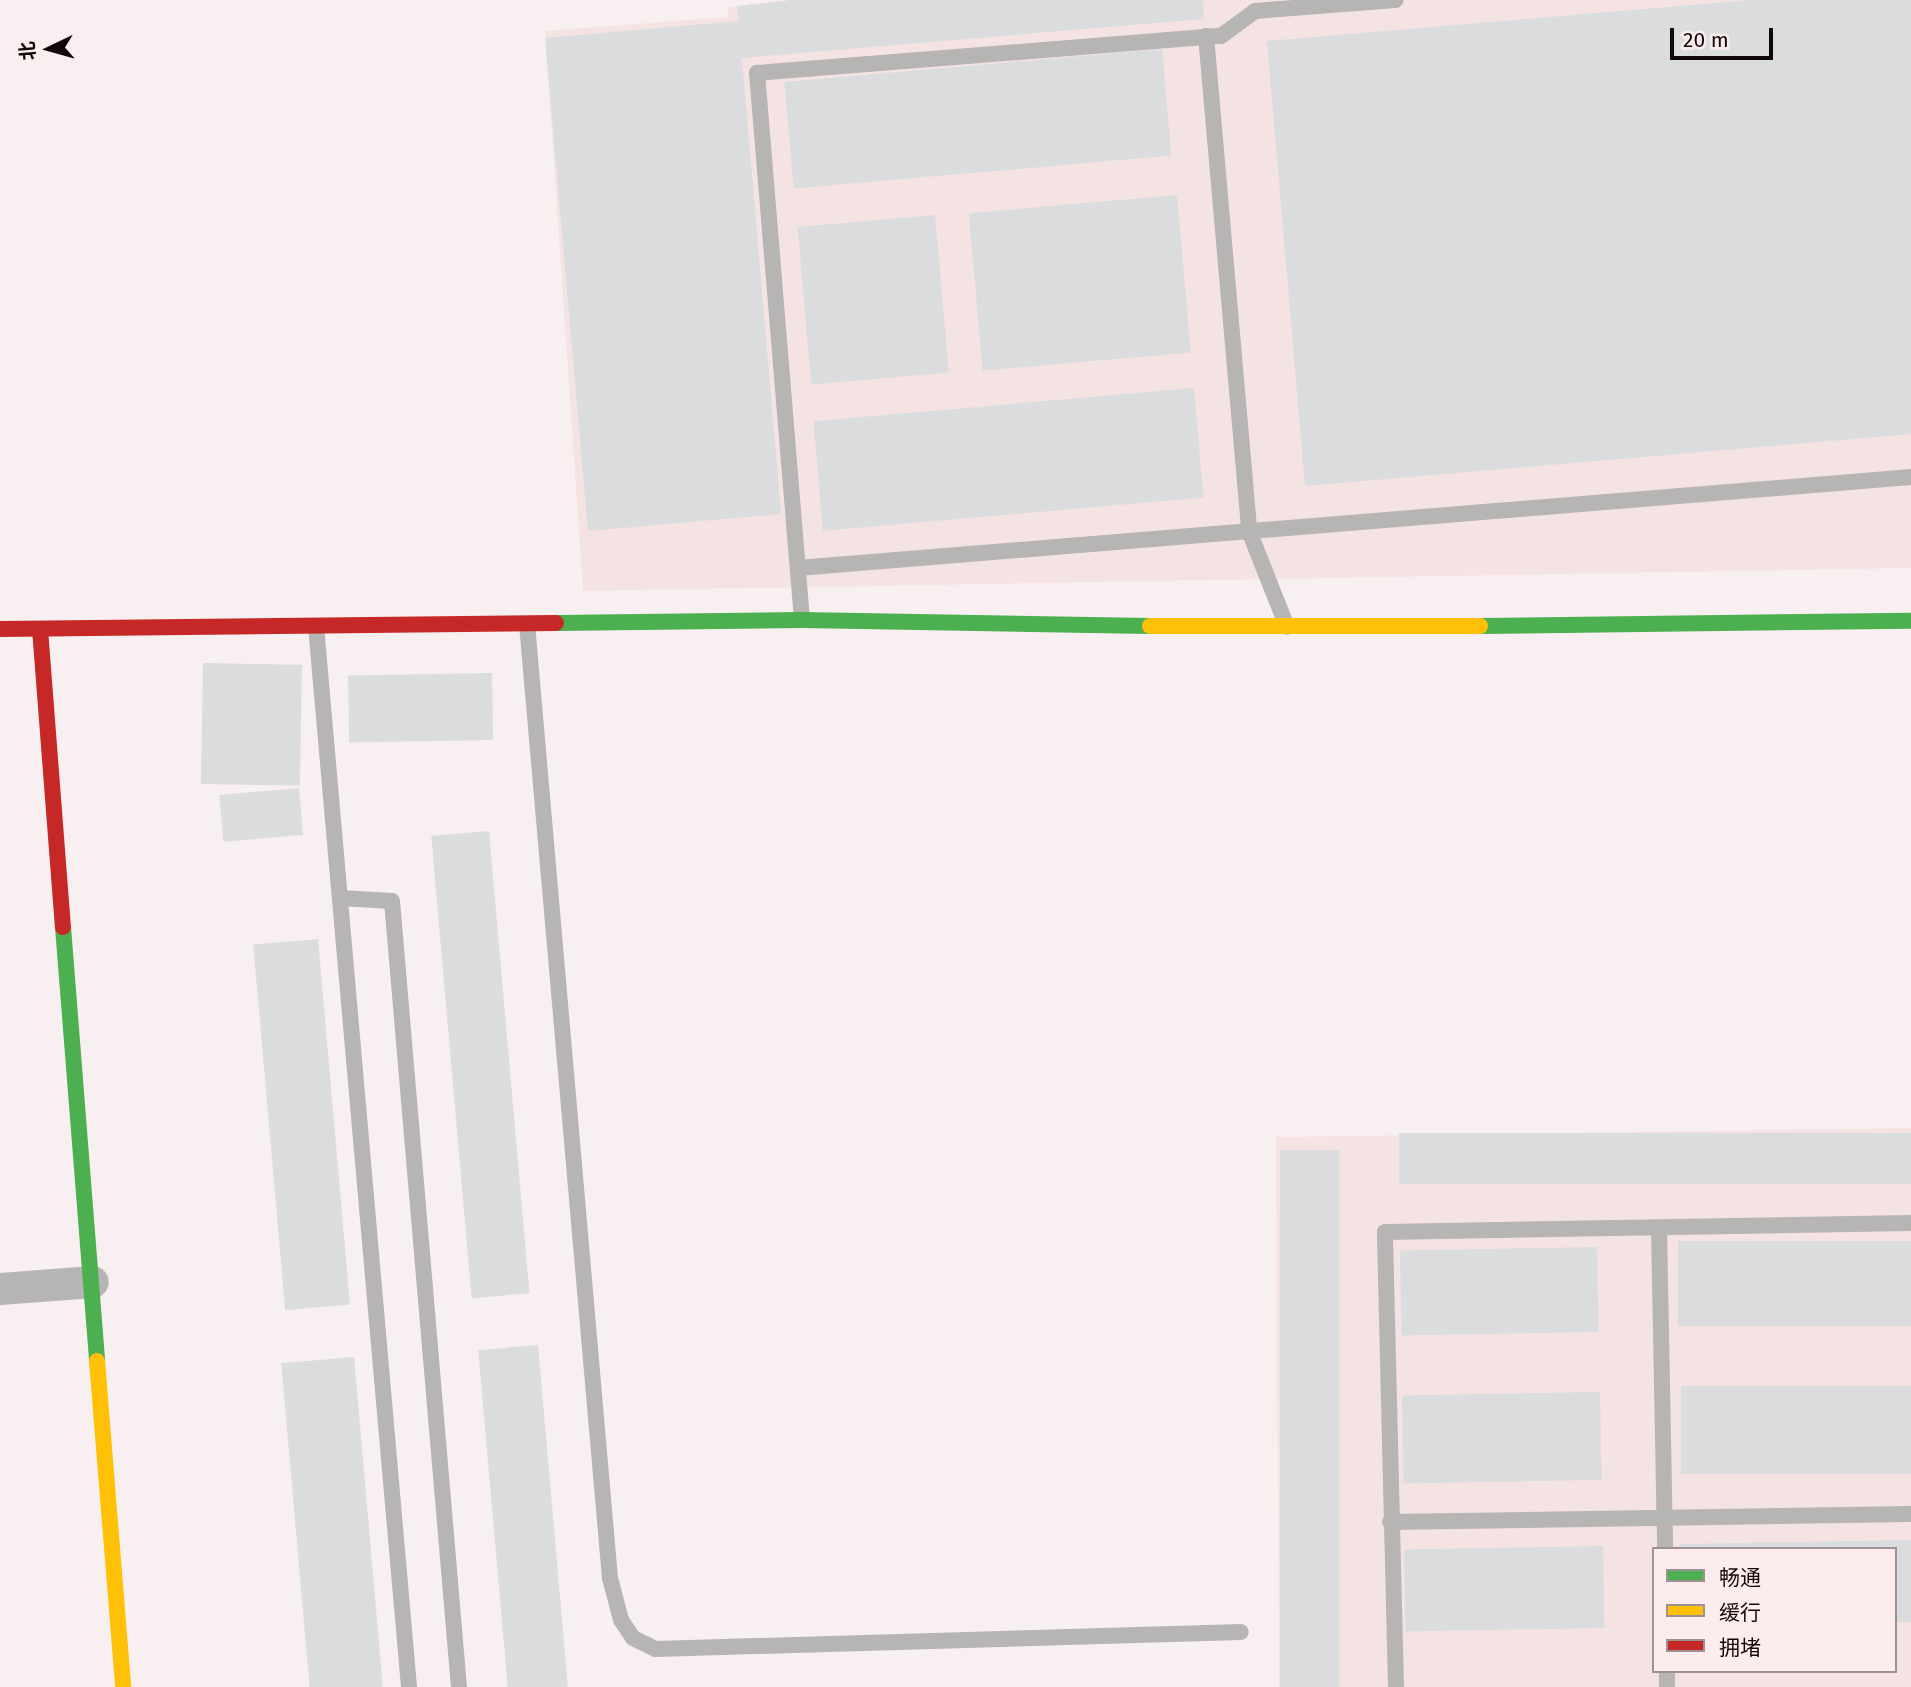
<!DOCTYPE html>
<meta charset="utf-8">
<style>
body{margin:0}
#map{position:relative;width:1911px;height:1687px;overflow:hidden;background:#f8f0f0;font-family:"Fira Sans","Noto Sans SC",sans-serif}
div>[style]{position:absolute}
.built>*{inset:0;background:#f5e3e4}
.building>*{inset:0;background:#dadcdd;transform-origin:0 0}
.lane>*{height:16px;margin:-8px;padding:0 8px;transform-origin:8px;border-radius:8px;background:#b7b4b4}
.street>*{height:32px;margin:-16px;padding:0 16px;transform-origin:16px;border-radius:16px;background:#b7b4b4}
.fast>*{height:16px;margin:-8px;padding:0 8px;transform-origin:8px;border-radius:8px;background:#4caf50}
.slow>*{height:16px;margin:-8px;padding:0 8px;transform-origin:8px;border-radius:8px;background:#ffc107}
.jam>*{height:16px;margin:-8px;padding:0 8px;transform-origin:8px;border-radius:8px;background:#c62828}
span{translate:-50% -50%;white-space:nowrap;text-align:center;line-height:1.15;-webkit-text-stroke:6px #fceced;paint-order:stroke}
.legend{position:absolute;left:1652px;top:1547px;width:245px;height:126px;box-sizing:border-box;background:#fceced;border:2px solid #9e9192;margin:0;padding:9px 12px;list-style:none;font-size:21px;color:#110909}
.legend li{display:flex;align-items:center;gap:14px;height:35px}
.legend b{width:35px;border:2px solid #9e9192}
.north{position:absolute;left:14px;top:14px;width:70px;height:70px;-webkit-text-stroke:5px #fceced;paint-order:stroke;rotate:265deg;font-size:19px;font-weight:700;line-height:28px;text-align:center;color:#110909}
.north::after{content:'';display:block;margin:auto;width:24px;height:32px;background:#110909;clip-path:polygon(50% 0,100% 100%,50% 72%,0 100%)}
.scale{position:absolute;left:1670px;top:28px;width:103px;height:32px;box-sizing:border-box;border:4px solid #110909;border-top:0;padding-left:9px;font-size:21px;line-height:24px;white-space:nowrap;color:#110909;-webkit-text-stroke:5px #fceced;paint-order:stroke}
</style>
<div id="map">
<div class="built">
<i style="clip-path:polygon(791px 0,1911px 0,1911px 568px,583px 591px,545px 31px,728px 17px,728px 7px)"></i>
<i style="clip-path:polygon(evenodd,1911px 1128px,1911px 1687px,1279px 1687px,1276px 1137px,1911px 1128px,1654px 1549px,1895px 1549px,1895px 1671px,1654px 1671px,1654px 1549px)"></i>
</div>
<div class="building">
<i style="clip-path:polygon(791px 0,1203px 0,1204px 19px,742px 58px,781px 514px,588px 531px,545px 38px,739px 21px,737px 6px)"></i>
<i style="clip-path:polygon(1750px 0,1911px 0,1911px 434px,1305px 486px,1267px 41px)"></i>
<i style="left:1162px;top:49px;width:107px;height:379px;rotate:85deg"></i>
<i style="left:1177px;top:195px;width:158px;height:209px;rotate:85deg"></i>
<i style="left:935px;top:215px;width:158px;height:138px;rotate:85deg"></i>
<i style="left:1194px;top:388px;width:110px;height:382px;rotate:85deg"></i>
<i style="left:203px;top:663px;width:99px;height:121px;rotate:1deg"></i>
<i style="left:492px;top:673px;width:67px;height:144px;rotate:89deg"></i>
<i style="left:299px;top:788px;width:47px;height:80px;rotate:85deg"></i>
<i style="left:489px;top:831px;width:464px;height:58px;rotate:85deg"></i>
<i style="left:318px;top:939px;width:367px;height:65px;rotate:85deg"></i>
<i style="left:1911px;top:1133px;width:51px;height:512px;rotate:90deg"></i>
<i style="left:1280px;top:1150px;width:59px;height:537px"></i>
<i style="left:1911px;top:1241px;width:85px;height:233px;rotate:90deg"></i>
<i style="left:1597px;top:1247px;width:85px;height:197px;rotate:89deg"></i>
<i style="left:538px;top:1345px;width:343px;height:60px;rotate:85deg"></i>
<i style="left:354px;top:1357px;width:331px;height:73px;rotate:85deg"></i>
<i style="left:1911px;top:1386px;width:88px;height:230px;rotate:90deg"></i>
<i style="left:1600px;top:1392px;width:88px;height:198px;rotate:89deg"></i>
<i style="clip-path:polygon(1911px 1540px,1911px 1622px,1895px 1622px,1895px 1549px,1680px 1549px,1680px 1544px)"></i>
<i style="left:1603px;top:1546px;width:82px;height:199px;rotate:89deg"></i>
</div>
<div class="lane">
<i style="left:1206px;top:36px;width:497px;rotate:85deg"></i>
<i style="left:1249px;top:531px;width:103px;rotate:68.4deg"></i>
<i style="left:798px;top:568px;width:1117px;rotate:-4.67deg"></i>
<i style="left:802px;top:620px;width:549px;rotate:-94.7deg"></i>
<i style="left:757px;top:73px;width:465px;rotate:-4.6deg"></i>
<i style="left:1221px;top:36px;width:42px;rotate:-36.3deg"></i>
<i style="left:1255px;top:11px;width:141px;rotate:-4.5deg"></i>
<i style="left:527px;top:624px;width:958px;rotate:85.03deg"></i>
<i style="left:610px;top:1578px;width:43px;rotate:75.3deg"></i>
<i style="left:621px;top:1620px;width:22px;rotate:56deg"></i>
<i style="left:633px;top:1638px;width:25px;rotate:26deg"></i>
<i style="left:656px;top:1649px;width:585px;rotate:-1.66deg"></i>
<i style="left:316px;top:626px;width:1065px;rotate:84.99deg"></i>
<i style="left:340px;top:898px;width:52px;rotate:3.3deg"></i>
<i style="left:392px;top:901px;width:789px;rotate:85.13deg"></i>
<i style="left:1659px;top:1229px;width:320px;rotate:88.9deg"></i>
<i style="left:1390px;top:1522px;width:521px;rotate:-0.88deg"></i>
<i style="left:1667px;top:1671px;width:16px;rotate:90deg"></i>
<i style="left:1396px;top:1687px;width:455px;rotate:-91.4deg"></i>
<i style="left:1385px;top:1232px;width:526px;rotate:-0.98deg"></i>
</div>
<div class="street">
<i style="left:0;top:1289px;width:93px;rotate:-4.3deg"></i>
</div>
<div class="fast">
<i style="left:556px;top:623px;width:246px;rotate:-0.7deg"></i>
<i style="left:802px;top:620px;width:348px;rotate:1deg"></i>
<i style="left:1480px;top:626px;width:431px;rotate:-0.7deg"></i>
<i style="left:63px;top:927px;width:435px;rotate:85.5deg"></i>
</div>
<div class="slow">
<i style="left:1150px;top:626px;width:330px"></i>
<i style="left:97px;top:1361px;width:327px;rotate:85.4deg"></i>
</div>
<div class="jam">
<i style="left:0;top:629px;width:556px;rotate:-0.62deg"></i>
<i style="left:40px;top:629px;width:299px;rotate:85.6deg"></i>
</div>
<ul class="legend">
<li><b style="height:9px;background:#4caf50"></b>畅通</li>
<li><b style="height:9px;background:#ffc107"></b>缓行</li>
<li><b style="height:9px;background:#c62828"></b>拥堵</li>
</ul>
<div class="north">北</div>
<div class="scale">20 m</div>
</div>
